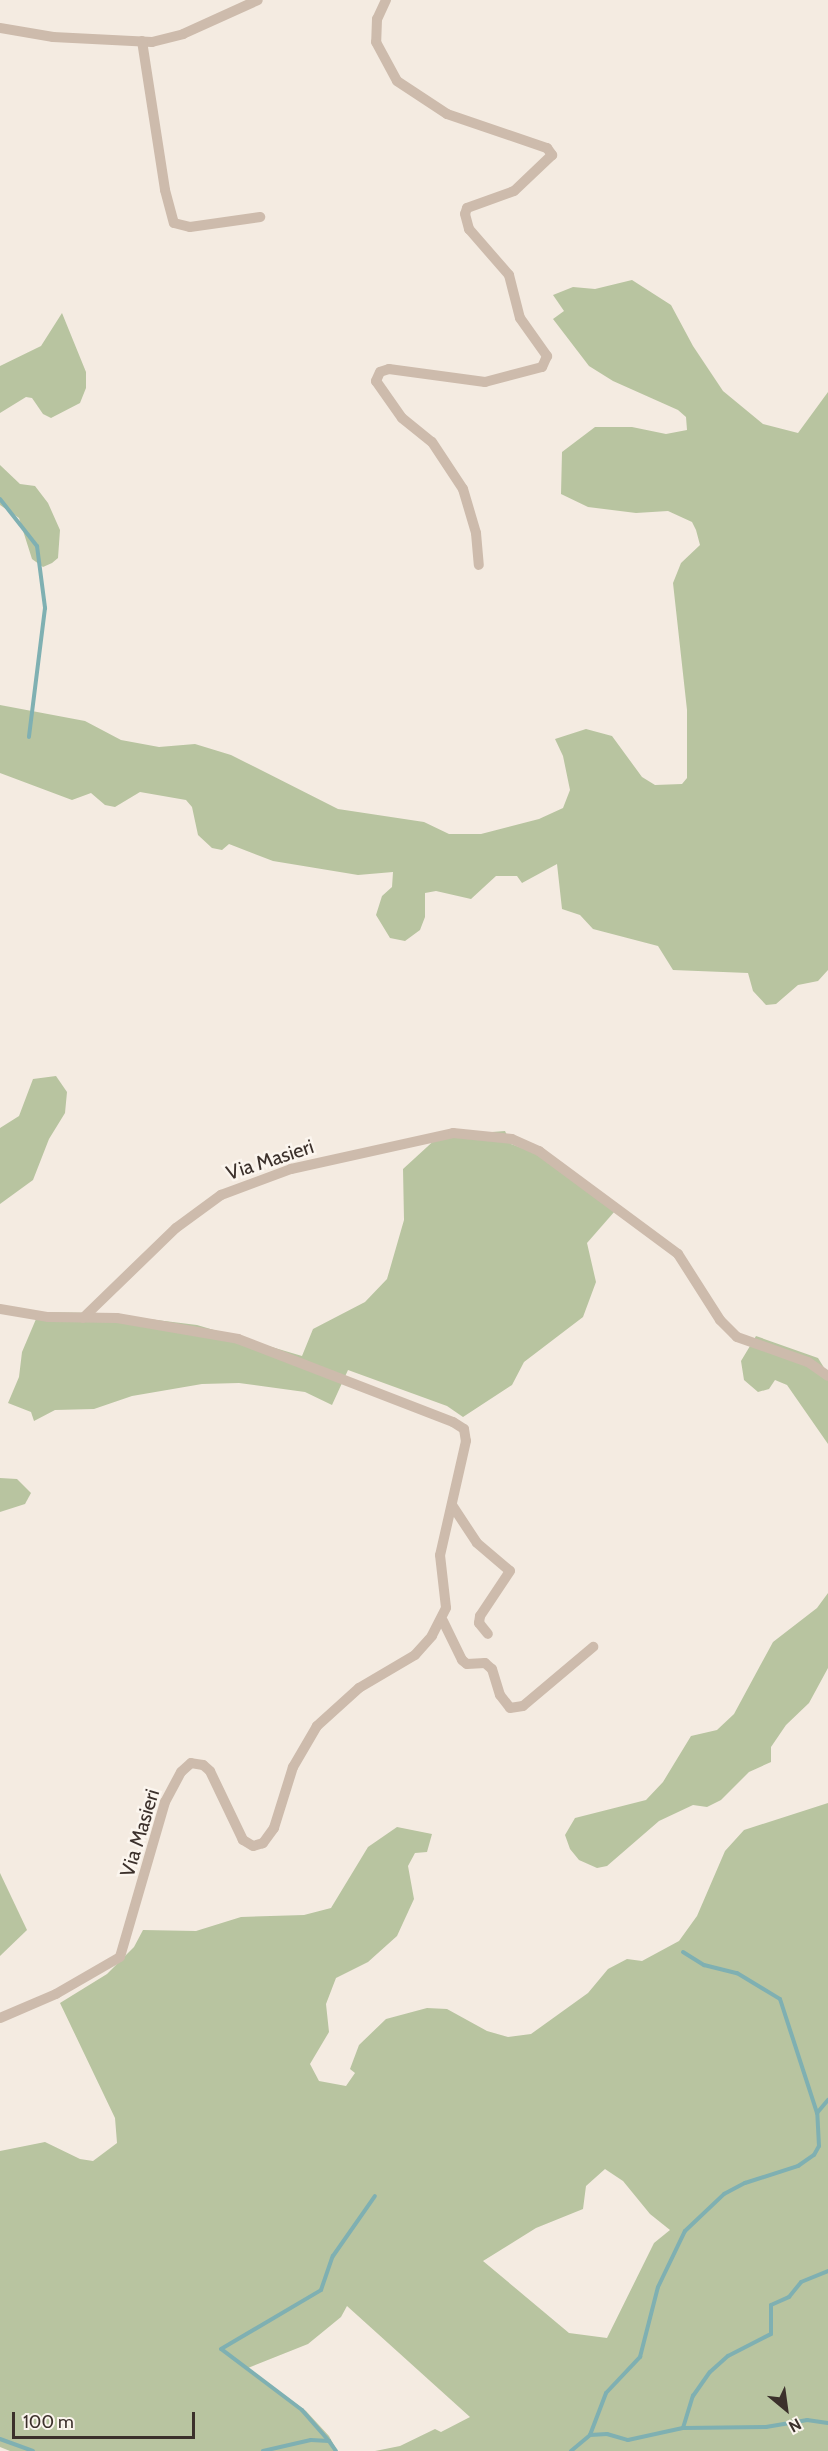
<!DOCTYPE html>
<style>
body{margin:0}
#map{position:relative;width:828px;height:2451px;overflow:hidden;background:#f4ebe1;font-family:Cabin,sans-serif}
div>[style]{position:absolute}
.green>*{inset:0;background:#b8c4a0}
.stream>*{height:4px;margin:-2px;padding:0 2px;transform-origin:2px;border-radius:2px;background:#7fb0b2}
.minor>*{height:10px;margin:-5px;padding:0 5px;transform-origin:5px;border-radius:5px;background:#cdbbac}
span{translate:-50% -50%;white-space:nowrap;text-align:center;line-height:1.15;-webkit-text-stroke:5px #fbf5ee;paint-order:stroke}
.street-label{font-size:20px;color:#3b302b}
.north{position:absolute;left:756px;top:2379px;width:60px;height:60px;-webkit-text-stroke:4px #fbf5ee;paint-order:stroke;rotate:151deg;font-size:16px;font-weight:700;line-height:24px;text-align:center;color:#3b302b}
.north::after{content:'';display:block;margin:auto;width:21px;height:27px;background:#3b302b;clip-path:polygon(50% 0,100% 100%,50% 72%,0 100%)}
.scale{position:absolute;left:12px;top:2412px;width:183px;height:27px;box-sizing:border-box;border:3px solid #3b302b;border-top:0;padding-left:8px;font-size:18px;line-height:21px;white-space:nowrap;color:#3b302b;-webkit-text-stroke:4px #fbf5ee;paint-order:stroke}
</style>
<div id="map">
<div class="green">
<i style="clip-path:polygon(632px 280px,671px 305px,693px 346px,723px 391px,763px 424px,798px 433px,828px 392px,828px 970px,818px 981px,798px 985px,776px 1004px,766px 1005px,753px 991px,748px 973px,673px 970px,658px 946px,593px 929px,580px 915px,562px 909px,557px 864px,522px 883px,517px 876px,496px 876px,471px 899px,436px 891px,425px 893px,425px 917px,420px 930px,405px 941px,390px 938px,376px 915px,382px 896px,392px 887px,393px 872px,358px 875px,273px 861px,229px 844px,222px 850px,212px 848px,198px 835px,192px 807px,186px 800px,140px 792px,115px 807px,105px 805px,91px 793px,72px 800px,0 773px,0 705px,85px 721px,121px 740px,159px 747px,195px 744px,231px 755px,338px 809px,424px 822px,449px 834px,481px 834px,539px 819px,563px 808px,570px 790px,563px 756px,555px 739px,586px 729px,612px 736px,642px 777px,655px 785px,682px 784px,687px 778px,687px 710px,673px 583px,681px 563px,700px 545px,696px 530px,692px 522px,668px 511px,636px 513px,588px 507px,561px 494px,562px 452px,595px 427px,632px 427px,666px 434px,687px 430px,686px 417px,678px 410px,613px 381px,589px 366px,553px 319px,564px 311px,553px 295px,573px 287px,595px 289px)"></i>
<i style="clip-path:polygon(62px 313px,86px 372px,86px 388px,80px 403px,51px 418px,43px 414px,32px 398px,26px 397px,0 413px,0 366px,41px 346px)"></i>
<i style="clip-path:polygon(0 465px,20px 484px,35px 486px,48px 503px,60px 530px,58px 558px,52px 563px,43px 567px,32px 559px,19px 518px,0 505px)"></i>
<i style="clip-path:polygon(56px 1076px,67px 1092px,65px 1113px,49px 1139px,33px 1180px,0 1204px,0 1128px,19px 1116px,33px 1079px)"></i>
<i style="clip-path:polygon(505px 1131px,511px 1144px,533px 1152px,615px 1211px,587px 1243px,596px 1282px,583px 1317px,524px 1362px,512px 1385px,463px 1417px,447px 1406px,348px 1370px,332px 1405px,305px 1392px,239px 1383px,202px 1384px,132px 1396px,94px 1409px,55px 1410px,34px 1421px,31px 1412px,8px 1403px,19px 1377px,22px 1352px,39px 1312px,100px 1313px,197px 1325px,302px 1356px,313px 1329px,365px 1302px,387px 1279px,404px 1220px,403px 1169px,439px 1136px)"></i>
<i style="clip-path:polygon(756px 1336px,818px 1358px,828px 1374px,828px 1444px,787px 1385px,775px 1380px,769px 1389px,758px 1392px,744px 1380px,741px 1361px)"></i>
<i style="clip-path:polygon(0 1478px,17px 1479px,31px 1493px,25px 1504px,0 1512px)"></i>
<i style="clip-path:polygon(828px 1593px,828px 1668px,809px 1703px,786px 1725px,771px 1747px,771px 1762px,749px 1772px,721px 1800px,707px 1807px,693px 1805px,659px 1821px,607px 1866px,597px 1868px,579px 1860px,570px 1849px,565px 1835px,575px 1818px,646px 1800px,663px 1782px,691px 1736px,717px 1730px,734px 1714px,773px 1642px,817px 1608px)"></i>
<i style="clip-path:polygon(evenodd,828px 1803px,828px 2451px,375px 2451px,400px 2446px,435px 2429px,441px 2432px,470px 2417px,347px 2306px,341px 2317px,308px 2344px,248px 2368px,306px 2411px,329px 2436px,337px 2451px,10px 2451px,0 2447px,0 2151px,45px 2142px,80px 2159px,93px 2161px,117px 2143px,115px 2118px,60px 2003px,107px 1974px,134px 1947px,143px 1930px,196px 1931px,241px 1917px,304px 1915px,331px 1908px,368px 1847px,397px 1827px,432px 1834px,427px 1852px,415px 1853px,408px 1866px,414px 1899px,397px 1936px,368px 1962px,336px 1978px,326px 2004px,329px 2032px,310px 2064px,319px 2081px,346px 2086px,355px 2073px,350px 2069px,359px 2045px,386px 2019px,427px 2008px,447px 2009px,487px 2031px,508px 2037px,531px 2034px,588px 1993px,608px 1969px,627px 1959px,642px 1961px,679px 1941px,697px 1916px,725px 1851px,744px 1830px,828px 1803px,605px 2169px,623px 2181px,650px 2214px,670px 2230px,654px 2243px,607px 2338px,569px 2333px,483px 2261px,536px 2228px,583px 2209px,586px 2186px,605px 2169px)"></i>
<i style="clip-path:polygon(0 1873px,27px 1930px,0 1956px)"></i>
</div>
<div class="stream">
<i style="left:0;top:499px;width:60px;rotate:51.8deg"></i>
<i style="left:37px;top:546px;width:63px;rotate:82.6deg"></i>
<i style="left:45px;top:608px;width:130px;rotate:97.1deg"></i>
<i style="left:683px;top:1952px;width:25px;rotate:32deg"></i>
<i style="left:704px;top:1965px;width:34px;rotate:14deg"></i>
<i style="left:737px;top:1973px;width:50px;rotate:31.2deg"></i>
<i style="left:780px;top:1999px;width:120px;rotate:72deg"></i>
<i style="left:683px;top:2428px;width:34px;rotate:-73deg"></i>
<i style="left:693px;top:2396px;width:29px;rotate:-55deg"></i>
<i style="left:710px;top:2372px;width:24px;rotate:-42deg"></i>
<i style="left:728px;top:2356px;width:48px;rotate:-27.1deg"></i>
<i style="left:771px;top:2334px;width:29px;rotate:-90deg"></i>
<i style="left:771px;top:2305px;width:20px;rotate:-24deg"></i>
<i style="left:789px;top:2297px;width:19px;rotate:-51deg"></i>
<i style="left:801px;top:2282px;width:29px;rotate:-22deg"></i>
<i style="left:590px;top:2435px;width:45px;rotate:-69.1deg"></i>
<i style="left:606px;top:2393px;width:50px;rotate:-46.6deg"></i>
<i style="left:640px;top:2357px;width:72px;rotate:-75.6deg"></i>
<i style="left:658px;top:2287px;width:62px;rotate:-64.3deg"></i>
<i style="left:685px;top:2231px;width:54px;rotate:-43.5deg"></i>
<i style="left:724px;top:2194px;width:24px;rotate:-28deg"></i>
<i style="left:745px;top:2183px;width:56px;rotate:-17.8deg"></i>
<i style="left:798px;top:2166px;width:19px;rotate:-35deg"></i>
<i style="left:814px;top:2155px;width:10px;rotate:-61deg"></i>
<i style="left:819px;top:2146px;width:33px;rotate:-93deg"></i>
<i style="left:817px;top:2113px;width:17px;rotate:-50deg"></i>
<i style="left:0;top:2439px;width:35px;rotate:20deg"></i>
<i style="left:329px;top:2441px;width:41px;rotate:-131.1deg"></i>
<i style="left:302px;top:2410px;width:101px;rotate:-143deg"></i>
<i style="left:221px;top:2349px;width:116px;rotate:-30.5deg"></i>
<i style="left:321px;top:2290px;width:36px;rotate:-71deg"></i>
<i style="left:333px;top:2256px;width:73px;rotate:-55deg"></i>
<i style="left:263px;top:2451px;width:49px;rotate:-12.9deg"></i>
<i style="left:311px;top:2440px;width:18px;rotate:3deg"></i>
<i style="left:329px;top:2441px;width:12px;rotate:55deg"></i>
<i style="left:571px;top:2451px;width:25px;rotate:-40deg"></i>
<i style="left:590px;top:2435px;width:17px;rotate:-3deg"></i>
<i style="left:607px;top:2434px;width:22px;rotate:16deg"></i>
<i style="left:628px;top:2440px;width:56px;rotate:-12.3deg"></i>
<i style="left:683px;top:2428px;width:83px;rotate:-0.7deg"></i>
<i style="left:766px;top:2427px;width:42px;rotate:-9.7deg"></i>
<i style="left:807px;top:2420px;width:21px;rotate:8deg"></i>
</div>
<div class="minor">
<i style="left:386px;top:0;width:21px;rotate:115deg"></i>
<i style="left:377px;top:19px;width:23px;rotate:92deg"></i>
<i style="left:376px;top:42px;width:44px;rotate:61.7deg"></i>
<i style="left:397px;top:81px;width:60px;rotate:33.4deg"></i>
<i style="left:447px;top:114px;width:106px;rotate:18.8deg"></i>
<i style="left:547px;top:148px;width:9px;rotate:54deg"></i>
<i style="left:552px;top:155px;width:52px;rotate:136.5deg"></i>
<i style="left:514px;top:191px;width:50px;rotate:160.1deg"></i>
<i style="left:467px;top:208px;width:6px;rotate:108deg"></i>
<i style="left:465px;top:214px;width:16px;rotate:75deg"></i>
<i style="left:469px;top:229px;width:61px;rotate:49deg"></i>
<i style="left:509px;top:275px;width:44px;rotate:75.7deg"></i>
<i style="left:520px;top:318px;width:47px;rotate:54.6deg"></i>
<i style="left:547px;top:356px;width:12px;rotate:114deg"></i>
<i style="left:542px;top:367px;width:59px;rotate:165.3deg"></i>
<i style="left:485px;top:382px;width:97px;rotate:-172.3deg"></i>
<i style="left:389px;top:369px;width:9px;rotate:162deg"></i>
<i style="left:380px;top:372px;width:10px;rotate:114deg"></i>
<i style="left:376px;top:381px;width:45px;rotate:54.9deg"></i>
<i style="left:402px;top:418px;width:38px;rotate:39deg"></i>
<i style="left:432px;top:442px;width:56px;rotate:56.6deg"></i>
<i style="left:463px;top:489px;width:46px;rotate:73.5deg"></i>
<i style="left:476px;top:533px;width:32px;rotate:85deg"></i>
<i style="left:0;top:28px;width:54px;rotate:9.6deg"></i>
<i style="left:53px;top:37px;width:99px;rotate:2.9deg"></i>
<i style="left:152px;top:42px;width:32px;rotate:-14deg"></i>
<i style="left:183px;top:34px;width:82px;rotate:-24.4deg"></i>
<i style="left:142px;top:41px;width:151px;rotate:81.2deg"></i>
<i style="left:165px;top:190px;width:34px;rotate:75deg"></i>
<i style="left:174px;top:223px;width:16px;rotate:14deg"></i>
<i style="left:190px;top:227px;width:71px;rotate:-8.1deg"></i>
<i style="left:0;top:1309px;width:49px;rotate:9.5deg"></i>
<i style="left:48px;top:1317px;width:69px;rotate:0.8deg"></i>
<i style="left:117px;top:1318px;width:123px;rotate:9.8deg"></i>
<i style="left:238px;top:1339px;width:230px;rotate:21.1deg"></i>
<i style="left:453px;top:1422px;width:13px;rotate:32deg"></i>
<i style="left:464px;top:1429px;width:12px;rotate:81deg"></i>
<i style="left:466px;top:1441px;width:117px;rotate:102.8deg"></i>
<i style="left:440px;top:1555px;width:53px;rotate:83.5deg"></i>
<i style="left:446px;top:1608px;width:31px;rotate:117deg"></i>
<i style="left:432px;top:1636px;width:25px;rotate:132deg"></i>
<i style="left:415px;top:1655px;width:65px;rotate:149.5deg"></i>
<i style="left:359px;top:1688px;width:57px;rotate:137.9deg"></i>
<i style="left:317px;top:1726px;width:48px;rotate:120.3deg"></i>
<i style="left:293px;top:1767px;width:64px;rotate:107.3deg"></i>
<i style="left:274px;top:1828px;width:19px;rotate:126deg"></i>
<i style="left:263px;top:1843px;width:10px;rotate:163deg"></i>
<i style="left:253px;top:1846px;width:12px;rotate:-149deg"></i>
<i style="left:243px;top:1840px;width:76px;rotate:-115.6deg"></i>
<i style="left:210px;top:1771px;width:9px;rotate:-139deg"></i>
<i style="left:203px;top:1765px;width:12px;rotate:-171deg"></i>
<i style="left:191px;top:1763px;width:13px;rotate:138deg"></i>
<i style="left:181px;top:1772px;width:34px;rotate:118deg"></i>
<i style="left:165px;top:1802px;width:161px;rotate:106.2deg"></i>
<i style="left:120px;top:1957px;width:74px;rotate:150deg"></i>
<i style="left:56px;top:1994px;width:61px;rotate:156.8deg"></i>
<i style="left:83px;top:1318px;width:129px;rotate:-44.1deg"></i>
<i style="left:176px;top:1228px;width:56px;rotate:-36.3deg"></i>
<i style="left:221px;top:1195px;width:75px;rotate:-20.4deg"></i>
<i style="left:291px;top:1169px;width:166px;rotate:-12.5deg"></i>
<i style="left:453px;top:1133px;width:59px;rotate:5.8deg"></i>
<i style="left:512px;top:1139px;width:30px;rotate:24deg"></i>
<i style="left:539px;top:1151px;width:173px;rotate:36.5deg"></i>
<i style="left:678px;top:1254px;width:78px;rotate:57.5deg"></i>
<i style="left:720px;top:1320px;width:24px;rotate:45deg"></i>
<i style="left:737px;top:1337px;width:75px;rotate:19.4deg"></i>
<i style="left:808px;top:1362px;width:24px;rotate:35deg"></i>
<i style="left:452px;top:1505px;width:45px;rotate:56.7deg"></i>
<i style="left:477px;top:1543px;width:43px;rotate:40.3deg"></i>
<i style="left:510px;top:1571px;width:54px;rotate:123.7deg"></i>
<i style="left:480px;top:1616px;width:7px;rotate:98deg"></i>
<i style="left:479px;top:1623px;width:14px;rotate:51deg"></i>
<i style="left:443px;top:1621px;width:43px;rotate:64deg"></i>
<i style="left:462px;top:1660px;width:6px;rotate:39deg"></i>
<i style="left:467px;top:1664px;width:18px;rotate:-3deg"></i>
<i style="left:485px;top:1663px;width:9px;rotate:41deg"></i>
<i style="left:492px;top:1669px;width:27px;rotate:73deg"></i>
<i style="left:500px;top:1695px;width:16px;rotate:52deg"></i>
<i style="left:510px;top:1708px;width:13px;rotate:-9deg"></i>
<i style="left:523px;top:1706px;width:92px;rotate:-40.1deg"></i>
</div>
<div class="street-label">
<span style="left:270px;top:1160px;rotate:-18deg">Via Masieri</span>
<span style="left:140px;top:1833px;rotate:-73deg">Via Masieri</span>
</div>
<div class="north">N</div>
<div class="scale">100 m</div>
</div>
